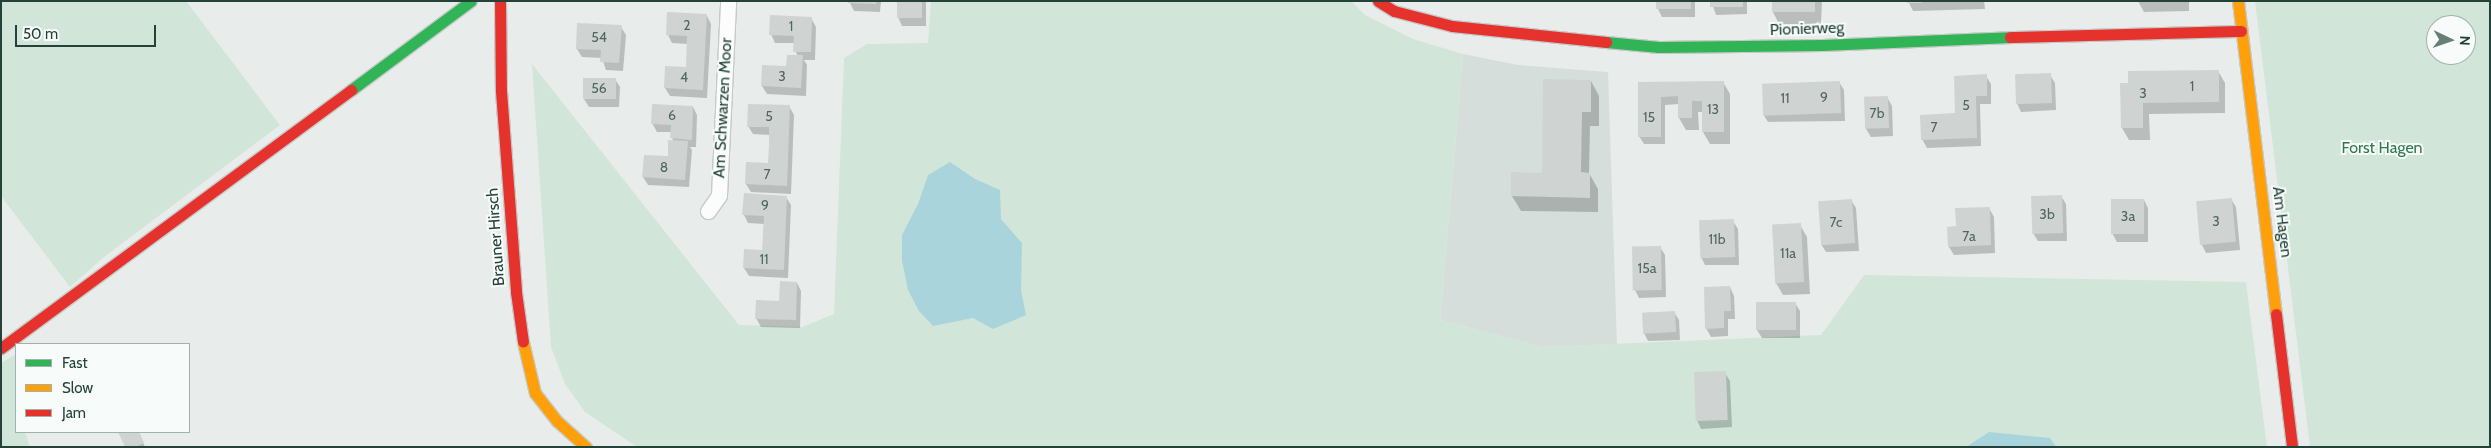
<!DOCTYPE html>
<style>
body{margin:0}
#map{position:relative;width:2491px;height:448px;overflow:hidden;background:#e8edeb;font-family:Cabin,sans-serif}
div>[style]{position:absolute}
.built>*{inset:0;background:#d6dedb}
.green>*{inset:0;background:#d1e6d8}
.water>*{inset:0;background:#a9d4db}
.shadow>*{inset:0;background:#0003}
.building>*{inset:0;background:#cfd4d2;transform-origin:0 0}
.roads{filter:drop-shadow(1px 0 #c5cac8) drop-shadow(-1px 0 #c5cac8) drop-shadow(0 1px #c5cac8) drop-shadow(0 -1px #c5cac8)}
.street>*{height:15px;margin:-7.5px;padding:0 7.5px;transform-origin:7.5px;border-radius:7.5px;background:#fcfcfc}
.fast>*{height:11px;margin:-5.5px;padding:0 5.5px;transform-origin:5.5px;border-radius:5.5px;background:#30b455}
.slow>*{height:11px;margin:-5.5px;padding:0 5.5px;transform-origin:5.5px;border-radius:5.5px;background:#ff9f0a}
.jam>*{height:11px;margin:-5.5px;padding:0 5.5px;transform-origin:5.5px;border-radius:5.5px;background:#e5322d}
span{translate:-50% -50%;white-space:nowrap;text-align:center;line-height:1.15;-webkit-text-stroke:4px #f7fbf9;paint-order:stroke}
.number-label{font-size:14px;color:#506761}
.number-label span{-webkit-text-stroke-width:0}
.street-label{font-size:16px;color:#24423a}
.park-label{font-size:16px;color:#2d7a4b}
.frame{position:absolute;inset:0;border:2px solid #24423a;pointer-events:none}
.legend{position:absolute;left:15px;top:343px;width:175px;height:90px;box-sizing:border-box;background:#f7fbf9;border:1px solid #a3b1ad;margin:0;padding:6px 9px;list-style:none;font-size:15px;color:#24423a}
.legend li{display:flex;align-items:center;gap:10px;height:25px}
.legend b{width:25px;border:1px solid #a3b1ad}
.north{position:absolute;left:2426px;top:15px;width:50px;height:50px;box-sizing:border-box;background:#f7fbf9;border:1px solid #a3b1ad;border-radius:50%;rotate:93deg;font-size:14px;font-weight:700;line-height:20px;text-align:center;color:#24423a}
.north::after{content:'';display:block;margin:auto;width:18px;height:22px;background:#697e78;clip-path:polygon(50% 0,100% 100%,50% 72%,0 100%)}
.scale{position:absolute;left:15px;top:25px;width:141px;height:22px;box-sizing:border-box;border:2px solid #24423a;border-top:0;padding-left:6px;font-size:15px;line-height:18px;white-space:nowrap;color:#24423a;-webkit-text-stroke:4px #f7fbf9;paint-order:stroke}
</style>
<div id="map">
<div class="built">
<i style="clip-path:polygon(1463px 54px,1518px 65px,1608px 72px,1617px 344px,1542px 347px,1440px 320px)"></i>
</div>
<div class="green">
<i style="clip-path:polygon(1px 1px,186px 1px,280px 125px,104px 257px,70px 287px,1px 196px)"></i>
<i style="clip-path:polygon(931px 1px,1351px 1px,1365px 15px,1413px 39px,1463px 54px,1440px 320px,1542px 347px,1821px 335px,1864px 275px,2246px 282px,2267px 447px,637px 447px,585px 412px,565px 384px,551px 347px,532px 64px,739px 325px,802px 327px,834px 314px,844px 58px,867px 44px,928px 43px)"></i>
<i style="clip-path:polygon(evenodd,2255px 1px,2490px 1px,2490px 447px,2310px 447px,2255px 1px,2436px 25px,2466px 25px,2466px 55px,2436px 55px,2436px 25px)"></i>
<i style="clip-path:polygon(16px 354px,16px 432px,25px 432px,30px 447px,1px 447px,1px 363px)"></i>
</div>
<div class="water">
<i style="clip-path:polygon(950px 162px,975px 179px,1000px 190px,1001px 219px,1022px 243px,1021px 290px,1026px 315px,993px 329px,973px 318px,933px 326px,919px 311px,908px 290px,902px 261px,902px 235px,918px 204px,928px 175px)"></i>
<i style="clip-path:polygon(1989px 432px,2050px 438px,2056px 447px,1966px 447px)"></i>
</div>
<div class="shadow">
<i style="clip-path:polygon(809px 1px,836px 1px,836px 2px)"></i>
<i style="clip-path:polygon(849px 1px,881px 1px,880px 12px,854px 11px)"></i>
<i style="clip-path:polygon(898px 1px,926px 1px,926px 26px,902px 26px,898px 17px)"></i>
<i style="clip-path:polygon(1658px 1px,1695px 1px,1695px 17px,1662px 17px,1658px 9px)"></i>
<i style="clip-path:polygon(1711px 1px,1747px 1px,1747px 14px,1716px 15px)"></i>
<i style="clip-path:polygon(1773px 1px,1822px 1px,1821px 25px,1779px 24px,1773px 12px)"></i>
<i style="clip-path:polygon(1908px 1px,1984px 1px,1985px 9px,1913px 11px)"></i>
<i style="clip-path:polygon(2138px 1px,2189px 1px,2189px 11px,2144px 12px)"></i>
<i style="clip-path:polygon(707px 16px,711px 24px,707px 98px,670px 96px,665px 88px,687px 68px,688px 44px,672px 43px,668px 35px)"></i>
<i style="clip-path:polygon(811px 18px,816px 27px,815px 60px,804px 60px,807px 65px,806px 96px,767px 94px,762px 86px,798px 56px,795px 51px,795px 43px,775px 43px,771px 34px)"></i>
<i style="clip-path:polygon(621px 27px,626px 35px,623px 71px,606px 70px,602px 58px,582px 57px,577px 49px)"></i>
<i style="clip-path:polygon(2218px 71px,2225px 83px,2225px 113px,2149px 114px,2150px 140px,2129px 140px,2122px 128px,2121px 85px)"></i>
<i style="clip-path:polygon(2050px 75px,2055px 83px,2056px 110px,2021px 112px,2017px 103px)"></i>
<i style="clip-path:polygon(1986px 76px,1991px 84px,1991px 104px,1980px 104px,1981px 146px,1927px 148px,1922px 139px,1957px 115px)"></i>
<i style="clip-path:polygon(615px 79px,620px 87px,619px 107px,589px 107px,584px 99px)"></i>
<i style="clip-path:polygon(1591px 81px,1599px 96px,1599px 126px,1590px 126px,1589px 173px,1598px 189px,1598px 212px,1521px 211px,1512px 196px,1512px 173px,1543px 174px)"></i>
<i style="clip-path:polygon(1723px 82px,1730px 94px,1730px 144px,1710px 144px,1703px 132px,1703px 112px,1698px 112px,1699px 130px,1686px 130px,1679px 118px,1679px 104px,1665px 105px,1665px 144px,1644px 144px,1639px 136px,1639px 83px)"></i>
<i style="clip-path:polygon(1839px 82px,1844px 90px,1845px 121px,1768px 122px,1763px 114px)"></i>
<i style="clip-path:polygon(1887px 97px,1892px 106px,1893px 136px,1871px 137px,1866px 129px)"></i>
<i style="clip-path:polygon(789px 106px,794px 115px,791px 194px,751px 192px,746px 184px,748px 164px,769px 165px,770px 135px,753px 134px,748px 126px)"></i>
<i style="clip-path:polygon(693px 107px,697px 115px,696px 147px,690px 147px,692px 150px,689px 187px,648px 185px,643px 177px,669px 157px,673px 141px,671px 132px,657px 132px,652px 123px)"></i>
<i style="clip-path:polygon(2061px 196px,2066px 204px,2067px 241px,2038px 241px,2033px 233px,2033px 197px)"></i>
<i style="clip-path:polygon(786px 197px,791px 205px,788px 278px,749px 276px,744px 268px,763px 251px,764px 224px,748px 223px,744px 215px)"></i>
<i style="clip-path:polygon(2231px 199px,2236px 207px,2240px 250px,2206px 253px,2202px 245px)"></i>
<i style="clip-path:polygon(1851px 200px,1856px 208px,1859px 251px,1826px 252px,1821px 244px)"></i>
<i style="clip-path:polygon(2144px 200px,2148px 208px,2148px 242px,2117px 242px,2112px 233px)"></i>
<i style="clip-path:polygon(1989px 208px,1994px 217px,1995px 253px,1954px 255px,1949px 247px,1957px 228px)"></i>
<i style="clip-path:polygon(1733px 221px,1738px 229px,1739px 265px,1705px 265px,1701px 257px)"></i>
<i style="clip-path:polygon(1800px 225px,1807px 237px,1810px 294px,1783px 295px,1776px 283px)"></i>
<i style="clip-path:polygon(1660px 247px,1665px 255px,1666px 297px,1639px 298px,1635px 290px,1633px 248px)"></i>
<i style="clip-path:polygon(797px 283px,801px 291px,800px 328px,761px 327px,756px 318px,780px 303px)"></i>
<i style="clip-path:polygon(1730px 287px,1734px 296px,1735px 319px,1728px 319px,1728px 336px,1711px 337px,1706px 328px)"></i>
<i style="clip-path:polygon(1795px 303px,1800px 311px,1800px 338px,1762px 338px,1757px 330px)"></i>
<i style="clip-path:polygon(1674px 312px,1679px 320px,1680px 340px,1648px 341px,1644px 333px,1643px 313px)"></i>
<i style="clip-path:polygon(1725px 373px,1730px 381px,1732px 427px,1701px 429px,1697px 420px)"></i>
<i style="clip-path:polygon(120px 432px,139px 432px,145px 447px,126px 447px)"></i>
</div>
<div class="building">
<i style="clip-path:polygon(848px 1px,877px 1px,876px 4px,848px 3px)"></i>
<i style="left:897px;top:1px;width:25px;height:17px"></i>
<i style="left:1656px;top:1px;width:35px;height:8px"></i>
<i style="left:1710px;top:1px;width:33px;height:6px"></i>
<i style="left:1772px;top:1px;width:43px;height:11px"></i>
<i style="left:1907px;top:1px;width:15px;height:2px"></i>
<i style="clip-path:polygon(667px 12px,707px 14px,703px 90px,664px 88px,665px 66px,686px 67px,687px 36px,666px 35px)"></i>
<i style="clip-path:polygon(770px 15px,812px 17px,811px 52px,793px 52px,794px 36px,769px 35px)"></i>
<i style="clip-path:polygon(577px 23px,622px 25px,619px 63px,600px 62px,601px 50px,576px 49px)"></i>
<i style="clip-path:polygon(787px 55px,803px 55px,801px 88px,761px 86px,762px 65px,786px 66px)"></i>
<i style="clip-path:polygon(2219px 70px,2219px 102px,2143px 103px,2143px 128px,2121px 128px,2120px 83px,2128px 83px,2128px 71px)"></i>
<i style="left:2051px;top:73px;width:30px;height:36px;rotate:88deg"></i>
<i style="clip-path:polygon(1987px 74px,1987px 96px,1976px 96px,1977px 138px,1921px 140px,1920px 115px,1955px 113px,1954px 76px)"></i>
<i style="left:583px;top:78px;width:33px;height:21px"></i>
<i style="clip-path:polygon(1543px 79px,1591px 80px,1591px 112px,1582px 112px,1581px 172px,1590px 173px,1590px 198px,1511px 196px,1511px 172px,1542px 173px)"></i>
<i style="clip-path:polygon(1724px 81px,1724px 132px,1702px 132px,1702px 101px,1692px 101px,1692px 118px,1678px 118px,1678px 96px,1661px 97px,1661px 137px,1638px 137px,1638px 82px)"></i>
<i style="left:1840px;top:81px;width:32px;height:78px;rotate:88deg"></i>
<i style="left:1888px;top:96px;width:32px;height:24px;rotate:88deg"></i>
<i style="clip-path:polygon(652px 104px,693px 106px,692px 140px,670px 138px,671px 125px,651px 124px)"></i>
<i style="clip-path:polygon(748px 104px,790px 105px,787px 186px,745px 184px,746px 162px,768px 163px,769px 144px,769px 127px,747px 127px)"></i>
<i style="clip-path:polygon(668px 140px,688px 141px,685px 180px,642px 177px,644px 155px,668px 156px)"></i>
<i style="clip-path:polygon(744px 193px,787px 196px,784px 270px,743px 268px,744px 249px,762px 250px,764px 216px,742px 215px)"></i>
<i style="left:2062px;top:195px;width:38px;height:31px;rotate:88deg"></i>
<i style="left:2232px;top:198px;width:44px;height:36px;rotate:85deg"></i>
<i style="left:1852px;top:199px;width:44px;height:34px;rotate:86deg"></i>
<i style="left:2111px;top:199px;width:33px;height:35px"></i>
<i style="clip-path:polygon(1990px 207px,1991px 245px,1948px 247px,1947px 227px,1956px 226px,1955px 208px)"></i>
<i style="left:1734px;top:219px;width:38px;height:35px;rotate:88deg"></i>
<i style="left:1801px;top:223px;width:59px;height:29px;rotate:87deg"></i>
<i style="left:1661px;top:246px;width:44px;height:29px;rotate:89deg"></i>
<i style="clip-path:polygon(780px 281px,797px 282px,796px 320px,755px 319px,756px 300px,779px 301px)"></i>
<i style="clip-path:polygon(1730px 286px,1731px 311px,1724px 311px,1724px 328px,1705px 329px,1704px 287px)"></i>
<i style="left:1756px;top:302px;width:40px;height:28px"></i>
<i style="left:1675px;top:311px;width:21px;height:33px;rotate:87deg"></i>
<i style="left:1726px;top:371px;width:49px;height:32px;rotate:88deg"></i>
<i style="clip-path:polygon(118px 432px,139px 432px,144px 443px,136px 447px,125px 447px)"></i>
</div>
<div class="roads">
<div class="street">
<i style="left:708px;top:211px;width:19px;rotate:-55deg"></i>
<i style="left:719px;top:195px;width:194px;rotate:-87.3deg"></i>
</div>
<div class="fast">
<i style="left:1606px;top:42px;width:53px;rotate:5.4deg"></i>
<i style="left:1659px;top:47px;width:163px;rotate:-0.7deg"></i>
<i style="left:1822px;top:45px;width:188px;rotate:-2.4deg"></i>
<i style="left:351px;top:90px;width:149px;rotate:-36.6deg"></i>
</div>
<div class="slow">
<i style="left:2238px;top:1px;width:315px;rotate:83.1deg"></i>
<i style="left:523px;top:342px;width:52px;rotate:76.8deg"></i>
<i style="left:535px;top:393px;width:36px;rotate:52deg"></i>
<i style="left:557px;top:421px;width:39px;rotate:42deg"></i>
</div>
<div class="jam">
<i style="left:500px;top:1px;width:90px;rotate:89.4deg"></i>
<i style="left:501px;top:91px;width:202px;rotate:85.7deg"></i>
<i style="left:516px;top:292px;width:50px;rotate:82deg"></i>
<i style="left:1378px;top:1px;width:19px;rotate:32deg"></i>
<i style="left:1394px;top:11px;width:60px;rotate:14.5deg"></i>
<i style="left:1452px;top:26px;width:155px;rotate:5.9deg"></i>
<i style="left:2010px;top:37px;width:231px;rotate:-1.5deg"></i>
<i style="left:2276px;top:314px;width:134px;rotate:83.1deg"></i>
<i style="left:1px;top:348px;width:435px;rotate:-36.4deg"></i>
</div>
</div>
<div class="number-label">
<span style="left:687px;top:25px">2</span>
<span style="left:791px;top:26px">1</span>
<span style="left:599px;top:37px">54</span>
<span style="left:782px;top:76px">3</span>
<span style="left:684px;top:77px">4</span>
<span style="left:2192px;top:86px">1</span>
<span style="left:599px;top:88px">56</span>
<span style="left:2143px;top:93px">3</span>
<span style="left:1824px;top:97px">9</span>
<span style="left:1785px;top:98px">11</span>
<span style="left:1966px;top:105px">5</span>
<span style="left:1713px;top:109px">13</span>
<span style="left:1877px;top:113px">7b</span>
<span style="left:672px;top:115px">6</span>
<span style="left:769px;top:116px">5</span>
<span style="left:1649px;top:117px">15</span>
<span style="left:1934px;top:127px">7</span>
<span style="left:664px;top:167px">8</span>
<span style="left:767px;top:174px">7</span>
<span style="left:765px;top:205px">9</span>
<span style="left:2047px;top:214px">3b</span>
<span style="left:2128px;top:216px">3a</span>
<span style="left:2216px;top:221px">3</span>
<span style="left:1836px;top:222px">7c</span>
<span style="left:1969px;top:236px">7a</span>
<span style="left:1717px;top:239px">11b</span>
<span style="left:1788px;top:253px">11a</span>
<span style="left:764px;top:259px">11</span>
<span style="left:1647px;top:268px">15a</span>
</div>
<div class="street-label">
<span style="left:1807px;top:29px;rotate:-2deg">Pionierweg</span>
<span style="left:723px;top:108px;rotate:-87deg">Am Schwarzen Moor</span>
<span style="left:2282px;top:222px;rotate:83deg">Am Hagen</span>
<span style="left:496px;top:237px;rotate:-94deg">Brauner Hirsch</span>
</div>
<div class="park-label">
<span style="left:2382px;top:148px">Forst Hagen</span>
</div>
<div class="frame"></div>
<ul class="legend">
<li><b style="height:6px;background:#30b455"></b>Fast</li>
<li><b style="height:6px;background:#ff9f0a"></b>Slow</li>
<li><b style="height:6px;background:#e5322d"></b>Jam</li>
</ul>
<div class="north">N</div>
<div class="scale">50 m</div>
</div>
